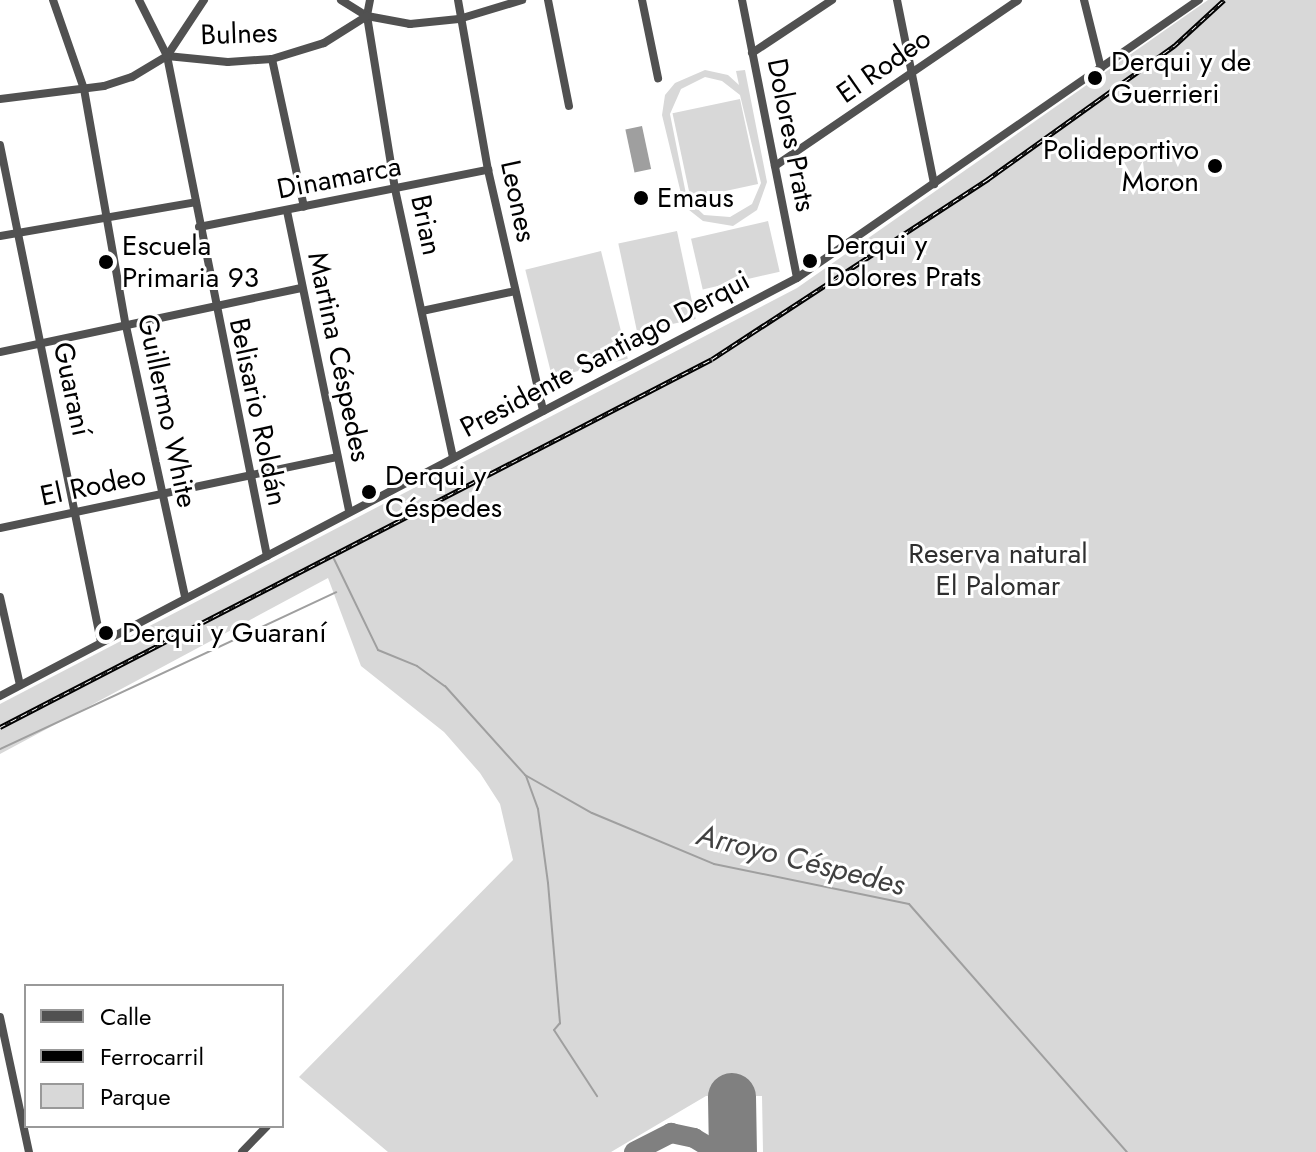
<!DOCTYPE html>
<meta charset="utf-8">
<style>
body{margin:0}
#map{position:relative;width:1316px;height:1152px;overflow:hidden;background:#fff;font-family:Jost,sans-serif}
div>[style]{position:absolute}
.green>*{inset:0;background:#d8d8d8;transform-origin:0 0}
.water>*{inset:0;background:#9f9f9f;transform-origin:0 0}
.stream>*{height:2px;margin:-1px;padding:0 1px;transform-origin:1px;border-radius:1px;background:#9f9f9f}
.taxiway>*{height:20px;margin:-10px;padding:0 10px;transform-origin:10px;border-radius:10px;background:#808080}
.runway>*{height:48px;margin:-24px;padding:0 24px;transform-origin:24px;border-radius:24px;background:#808080}
.minor>*{height:8px;margin:-4px;padding:0 4px;transform-origin:4px;border-radius:4px;background:#515151}
.rail>*{height:5px;margin-top:-2.5px;transform-origin:0;background:repeating-linear-gradient(90deg,#fff 0 6px,#000 0 12px);box-sizing:border-box;border-block:2px solid #000}
.dots>*{width:22px;height:22px;translate:-50% -50%;box-sizing:border-box;border:4px solid #fff;border-radius:50%}
span{translate:-50% -50%;white-space:nowrap;text-align:center;line-height:1.15;-webkit-text-stroke:6px #fff;paint-order:stroke}
.street-label{font-size:28px;color:#000}
.poi-label{font-size:28px;color:#000}
.left{translate:0 -50%;text-align:left}
.right{translate:-100% -50%;text-align:right}
.park-label{font-size:28px;color:#2f2f2f}
.water-label{font-size:30px;color:#404040;font-style:italic}
.legend{position:absolute;left:24px;top:984px;width:260px;height:144px;box-sizing:border-box;background:#fff;border:2px solid #999;margin:0;padding:10px 14px;list-style:none;font-size:24px;color:#000}
.legend li{display:flex;align-items:center;gap:16px;height:40px}
.legend b{width:40px;border:2px solid #999}
</style>
<div id="map">
<div class="green">
<i style="clip-path:polygon(1208px 0,1316px 0,1316px 1152px,763px 1152px,762px 1096px,706px 1096px,611px 1152px,388px 1152px,299px 1077px,513px 860px,500px 804px,480px 773px,444px 732px,361px 666px,328px 578px,0 754px,0 704px,797px 288px)"></i>
<i style="clip-path:polygon(evenodd,705px 70px,728px 75px,739px 85px,736px 71px,745px 70px,767px 182px,757px 210px,733px 226px,703px 221px,684px 206px,662px 115px,665px 95px,675px 83px,705px 70px,705px 77px,722px 81px,740px 95px,761px 183px,752px 204px,730px 217px,704px 215px,687px 199px,670px 114px,681px 89px,705px 77px)"></i>
<i style="left:740px;top:99px;width:87px;height:69px;rotate:78deg"></i>
<i style="left:768px;top:221px;width:52px;height:79px;rotate:77deg"></i>
<i style="left:677px;top:231px;width:90px;height:60px;rotate:78deg"></i>
<i style="left:601px;top:251px;width:111px;height:78px;rotate:76deg"></i>
</div>
<div class="water">
<i style="left:642px;top:126px;width:44px;height:17px;rotate:78deg"></i>
</div>
<div class="stream">
<i style="left:334px;top:559px;width:101px;rotate:64.2deg"></i>
<i style="left:378px;top:650px;width:42px;rotate:22.3deg"></i>
<i style="left:417px;top:666px;width:34px;rotate:36deg"></i>
<i style="left:445px;top:686px;width:120px;rotate:48deg"></i>
<i style="left:525px;top:775px;width:77px;rotate:29.6deg"></i>
<i style="left:592px;top:813px;width:132px;rotate:22.7deg"></i>
<i style="left:714px;top:864px;width:199px;rotate:11.6deg"></i>
<i style="left:909px;top:904px;width:330px;rotate:48.7deg"></i>
<i style="left:0;top:749px;width:371px;rotate:-25deg"></i>
<i style="left:526px;top:776px;width:35px;rotate:70deg"></i>
<i style="left:538px;top:809px;width:75px;rotate:82.3deg"></i>
<i style="left:548px;top:883px;width:141px;rotate:85.1deg"></i>
<i style="left:560px;top:1023px;width:9px;rotate:131deg"></i>
<i style="left:554px;top:1030px;width:79px;rotate:56.9deg"></i>
</div>
<div class="taxiway">
<i style="left:634px;top:1152px;width:42px;rotate:-27.2deg"></i>
<i style="left:671px;top:1133px;width:24px;rotate:12deg"></i>
<i style="left:694px;top:1138px;width:27px;rotate:31deg"></i>
</div>
<div class="runway">
<i style="left:732px;top:1097px;width:55px;rotate:89deg"></i>
</div>
<div class="minor">
<i style="left:53px;top:0;width:94px;rotate:70.8deg"></i>
<i style="left:84px;top:89px;width:241px;rotate:80deg"></i>
<i style="left:126px;top:326px;width:277px;rotate:77.7deg"></i>
<i style="left:139px;top:0;width:63px;rotate:63.4deg"></i>
<i style="left:167px;top:56px;width:510px;rotate:78.69deg"></i>
<i style="left:341px;top:0;width:31px;rotate:32deg"></i>
<i style="left:367px;top:16px;width:44px;rotate:10.5deg"></i>
<i style="left:410px;top:24px;width:49px;rotate:-5.8deg"></i>
<i style="left:459px;top:19px;width:66px;rotate:-16.8deg"></i>
<i style="left:370px;top:0;width:16px;rotate:101deg"></i>
<i style="left:367px;top:16px;width:175px;rotate:80.8deg"></i>
<i style="left:395px;top:189px;width:275px;rotate:77.8deg"></i>
<i style="left:458px;top:0;width:173px;rotate:80deg"></i>
<i style="left:488px;top:170px;width:247px;rotate:77.1deg"></i>
<i style="left:548px;top:0;width:108px;rotate:78.8deg"></i>
<i style="left:642px;top:0;width:80px;rotate:78.4deg"></i>
<i style="left:742px;top:0;width:283px;rotate:78.8deg"></i>
<i style="left:897px;top:0;width:188px;rotate:78.6deg"></i>
<i style="left:1084px;top:0;width:70px;rotate:76deg"></i>
<i style="left:752px;top:53px;width:96px;rotate:-33.5deg"></i>
<i style="left:167px;top:56px;width:61px;rotate:5.6deg"></i>
<i style="left:228px;top:62px;width:44px;rotate:-3.9deg"></i>
<i style="left:272px;top:59px;width:54px;rotate:-17.1deg"></i>
<i style="left:324px;top:43px;width:51px;rotate:-32.1deg"></i>
<i style="left:272px;top:59px;width:151px;rotate:77.8deg"></i>
<i style="left:0;top:99px;width:105px;rotate:-7.1deg"></i>
<i style="left:104px;top:86px;width:29px;rotate:-18deg"></i>
<i style="left:132px;top:77px;width:41px;rotate:-31deg"></i>
<i style="left:167px;top:56px;width:67px;rotate:-56.5deg"></i>
<i style="left:0;top:145px;width:507px;rotate:78.51deg"></i>
<i style="left:775px;top:166px;width:294px;rotate:-34.3deg"></i>
<i style="left:287px;top:211px;width:306px;rotate:78.3deg"></i>
<i style="left:199px;top:227px;width:295px;rotate:-11.2deg"></i>
<i style="left:0;top:236px;width:199px;rotate:-9.8deg"></i>
<i style="left:422px;top:311px;width:95px;rotate:-12.1deg"></i>
<i style="left:0;top:352px;width:308px;rotate:-12deg"></i>
<i style="left:0;top:528px;width:344px;rotate:-11.9deg"></i>
<i style="left:0;top:597px;width:90px;rotate:77.2deg"></i>
<i style="left:0;top:696px;width:900px;rotate:-27.68deg"></i>
<i style="left:797px;top:278px;width:489px;rotate:-34.7deg"></i>
<i style="left:0;top:1017px;width:138px;rotate:77.9deg"></i>
<i style="left:242px;top:1152px;width:36px;rotate:-46deg"></i>
</div>
<div class="rail">
<i style="left:0;top:727px;width:801px;rotate:-27.33deg"></i>
<i style="left:712px;top:359px;width:330px;rotate:-33.1deg"></i>
<i style="left:988px;top:179px;width:229px;rotate:-35.6deg"></i>
<i style="left:1174px;top:46px;width:68px;rotate:-42.6deg"></i>
</div>
<div class="dots">
<i style="left:1095px;top:78px;background:#000"></i>
<i style="left:1215px;top:166px;background:#000"></i>
<i style="left:641px;top:198px;background:#000"></i>
<i style="left:810px;top:261px;background:#000"></i>
<i style="left:106px;top:262px;background:#000"></i>
<i style="left:369px;top:492px;background:#000"></i>
<i style="left:106px;top:633px;background:#000"></i>
</div>
<div class="street-label">
<span style="left:239px;top:34px;rotate:-2deg">Bulnes</span>
<span style="left:884px;top:66px;rotate:-35deg">El Rodeo</span>
<span style="left:791px;top:135px;rotate:79deg">Dolores Prats</span>
<span style="left:339px;top:178px;rotate:-11deg">Dinamarca</span>
<span style="left:518px;top:201px;rotate:78deg">Leones</span>
<span style="left:426px;top:225px;rotate:78deg">Brian</span>
<span style="left:605px;top:354px;rotate:-28deg">Presidente Santiago Derqui</span>
<span style="left:339px;top:357px;rotate:78deg">Martina Céspedes</span>
<span style="left:72px;top:389px;rotate:78deg">Guaraní</span>
<span style="left:167px;top:411px;rotate:78deg">Guillermo White</span>
<span style="left:258px;top:412px;rotate:78deg">Belisario Roldán</span>
<span style="left:93px;top:486px;rotate:-12deg">El Rodeo</span>
</div>
<div class="poi-label">
<span class="left" style="left:1111px;top:78px">Derqui y de<br>Guerrieri</span>
<span class="right" style="left:1199px;top:166px">Polideportivo<br>Moron</span>
<span class="left" style="left:657px;top:198px">Emaus</span>
<span class="left" style="left:826px;top:261px">Derqui y<br>Dolores Prats</span>
<span class="left" style="left:122px;top:262px">Escuela<br>Primaria 93</span>
<span class="left" style="left:385px;top:492px">Derqui y<br>Céspedes</span>
<span class="left" style="left:122px;top:633px">Derqui y Guaraní</span>
</div>
<div class="park-label">
<span style="left:998px;top:570px">Reserva natural<br>El Palomar</span>
</div>
<div class="water-label">
<span style="left:801px;top:860px;rotate:14deg">Arroyo Céspedes</span>
</div>
<ul class="legend">
<li><b style="height:10px;background:#515151"></b>Calle</li>
<li><b style="height:10px;background:#000"></b>Ferrocarril</li>
<li><b style="height:22px;background:#d8d8d8"></b>Parque</li>
</ul>
</div>
